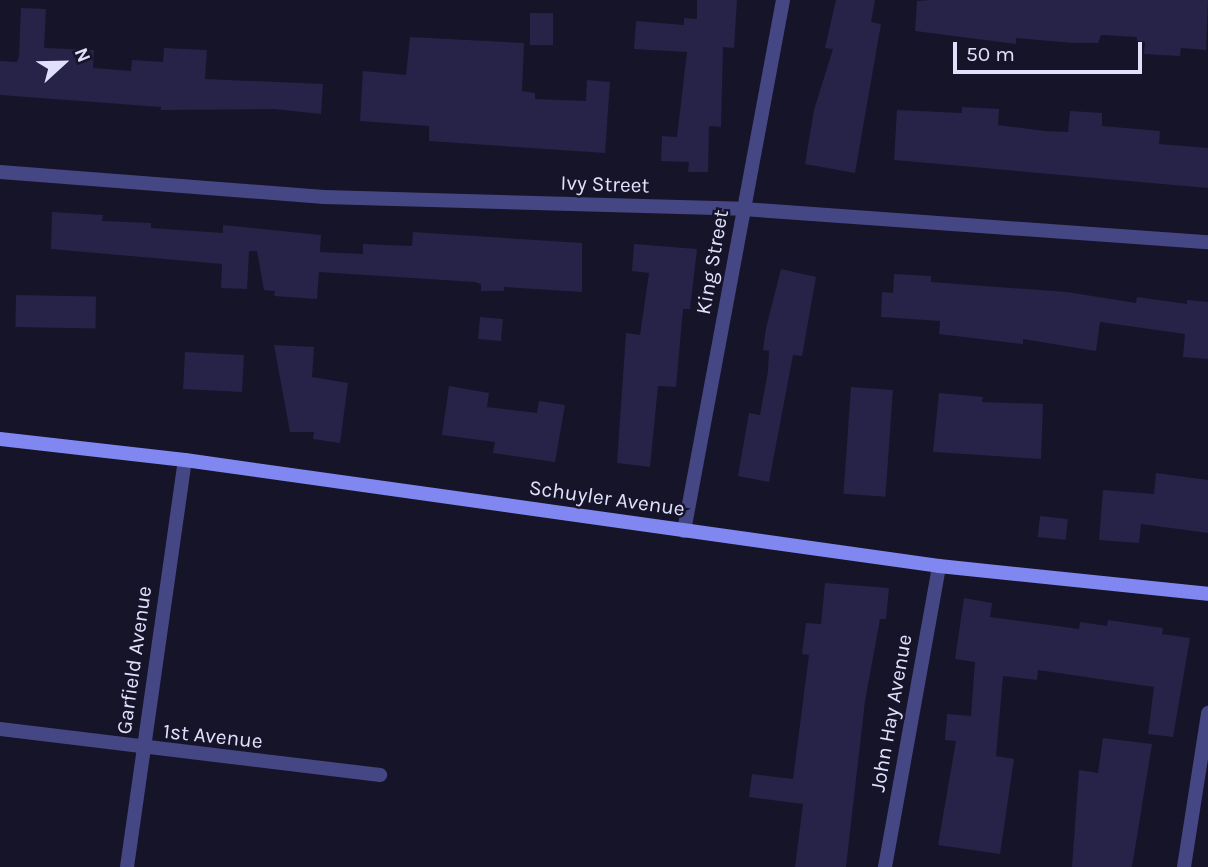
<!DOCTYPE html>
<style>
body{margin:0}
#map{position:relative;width:1208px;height:867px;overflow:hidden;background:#161429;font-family:Karla,sans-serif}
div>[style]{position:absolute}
.building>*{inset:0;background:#272248;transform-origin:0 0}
.minor>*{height:14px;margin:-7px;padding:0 7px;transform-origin:7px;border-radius:7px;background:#444783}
.secondary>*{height:14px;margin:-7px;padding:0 7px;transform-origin:7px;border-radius:7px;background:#8187f1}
span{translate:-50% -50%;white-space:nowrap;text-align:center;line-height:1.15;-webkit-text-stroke:5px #161429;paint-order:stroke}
.street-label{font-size:21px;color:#e1e0fc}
.north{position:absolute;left:28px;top:28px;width:70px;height:70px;-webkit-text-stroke:5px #161429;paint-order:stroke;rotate:68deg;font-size:19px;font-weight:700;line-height:28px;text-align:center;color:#e1e0fc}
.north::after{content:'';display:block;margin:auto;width:24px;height:32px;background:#e1e0fc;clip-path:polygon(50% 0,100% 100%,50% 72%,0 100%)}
.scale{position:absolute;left:953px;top:42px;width:189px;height:32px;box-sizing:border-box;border:4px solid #e1e0fc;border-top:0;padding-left:9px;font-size:21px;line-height:24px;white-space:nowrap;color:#e1e0fc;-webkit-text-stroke:5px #161429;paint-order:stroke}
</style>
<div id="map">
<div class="building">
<i style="clip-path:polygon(697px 0,737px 0,734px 48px,723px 47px,721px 127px,709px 126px,708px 172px,688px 172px,689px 162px,661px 161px,662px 136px,677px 137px,687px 52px,634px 49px,636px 21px,684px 25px,684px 18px,697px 19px)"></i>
<i style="clip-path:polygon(836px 0,875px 0,871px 22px,881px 24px,855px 173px,805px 164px,814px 110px,833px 49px,825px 48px)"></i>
<i style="clip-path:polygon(1208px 0,1206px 50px,1181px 48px,1180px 56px,1144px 54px,1145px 42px,1137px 41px,1137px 37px,1101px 35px,1098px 43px,1073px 43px,1016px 38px,1016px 44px,915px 31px,917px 1px,930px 0)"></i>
<i style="clip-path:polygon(21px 8px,46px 9px,44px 48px,94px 50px,93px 68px,131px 71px,132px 60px,163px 62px,164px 48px,207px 50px,205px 79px,323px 84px,321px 114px,274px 109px,161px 110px,161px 107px,0 95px,0 61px,17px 62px,19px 56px)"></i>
<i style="left:530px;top:13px;width:23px;height:32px"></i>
<i style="clip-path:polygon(410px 37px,524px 43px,522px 91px,535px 93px,535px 99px,586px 101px,587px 80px,610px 82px,605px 153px,429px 141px,429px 126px,360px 121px,363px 71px,406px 75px)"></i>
<i style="clip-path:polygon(962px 107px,999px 109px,998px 125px,1045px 131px,1068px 132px,1070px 111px,1102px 113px,1102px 126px,1160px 131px,1159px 144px,1208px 148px,1208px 188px,894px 160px,897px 110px,962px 113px)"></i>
<i style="clip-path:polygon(52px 212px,103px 215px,102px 221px,151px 223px,151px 228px,223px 233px,223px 225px,321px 235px,320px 252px,363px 254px,363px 244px,412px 246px,413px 232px,582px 243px,582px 292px,504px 287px,504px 291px,481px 291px,481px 284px,475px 282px,319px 272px,317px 299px,274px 296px,275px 291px,264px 290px,257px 251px,249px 251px,247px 289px,221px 288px,222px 264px,51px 249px)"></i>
<i style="clip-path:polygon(634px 244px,697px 249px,690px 309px,683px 309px,676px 387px,658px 386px,650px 467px,617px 463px,626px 333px,640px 335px,649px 273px,632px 271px)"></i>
<i style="clip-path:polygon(781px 269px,816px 277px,802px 356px,793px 355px,769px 482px,738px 476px,749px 413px,760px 415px,768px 371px,769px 351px,763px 350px,766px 328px)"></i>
<i style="clip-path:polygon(894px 274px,931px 276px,931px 282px,1067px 292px,1136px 303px,1137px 297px,1187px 304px,1187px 300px,1208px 302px,1208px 359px,1183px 357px,1185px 334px,1100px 322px,1096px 351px,1023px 339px,1023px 344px,939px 334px,940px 321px,881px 317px,882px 292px,893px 293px)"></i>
<i style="left:16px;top:295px;width:80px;height:32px;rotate:1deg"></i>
<i style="left:480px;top:317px;width:23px;height:22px;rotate:5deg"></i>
<i style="clip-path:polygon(274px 345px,314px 347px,312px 377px,348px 383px,340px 443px,313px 439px,314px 432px,290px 432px)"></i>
<i style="left:185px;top:352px;width:59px;height:37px;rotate:3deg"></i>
<i style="clip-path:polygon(449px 386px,489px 393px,487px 407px,537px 413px,539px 401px,565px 405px,555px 462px,493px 453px,495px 442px,442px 435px)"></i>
<i style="left:851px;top:387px;width:42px;height:107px;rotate:4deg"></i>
<i style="clip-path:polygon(939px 393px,983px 397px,982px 402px,1043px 404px,1041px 459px,933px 452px)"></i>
<i style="clip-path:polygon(1156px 473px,1208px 480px,1208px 533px,1141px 524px,1139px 543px,1099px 540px,1103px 490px,1154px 494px)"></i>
<i style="left:1040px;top:516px;width:28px;height:21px;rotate:6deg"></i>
<i style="clip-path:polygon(825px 583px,889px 588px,886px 619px,880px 619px,865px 701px,846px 867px,795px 867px,803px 804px,749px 797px,752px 774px,793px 779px,809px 655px,802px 654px,806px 623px,821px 624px)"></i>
<i style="clip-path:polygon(964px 598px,992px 603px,990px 617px,1079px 629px,1080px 622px,1107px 626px,1108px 620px,1163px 628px,1162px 634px,1190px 638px,1173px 737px,1148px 734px,1154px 687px,1038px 670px,1037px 680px,1003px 676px,996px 756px,1014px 759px,1000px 854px,938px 845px,956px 741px,945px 740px,947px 714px,971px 716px,975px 662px,955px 659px)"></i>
<i style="clip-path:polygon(1103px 738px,1152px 744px,1132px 867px,1072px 867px,1079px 770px,1098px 773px)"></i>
</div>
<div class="minor">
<i style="left:0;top:172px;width:325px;rotate:4.4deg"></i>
<i style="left:324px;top:197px;width:419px;rotate:1.6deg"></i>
<i style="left:743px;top:209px;width:466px;rotate:4.1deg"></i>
<i style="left:684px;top:531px;width:540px;rotate:-79.44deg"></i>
<i style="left:0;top:729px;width:383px;rotate:6.9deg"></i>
<i style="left:127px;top:867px;width:411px;rotate:-81.9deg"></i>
<i style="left:885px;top:867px;width:306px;rotate:-79.8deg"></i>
<i style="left:1184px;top:867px;width:156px;rotate:-81.1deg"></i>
</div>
<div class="secondary">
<i style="left:0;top:439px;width:186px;rotate:6.5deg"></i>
<i style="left:185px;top:460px;width:761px;rotate:8deg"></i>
<i style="left:939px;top:566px;width:270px;rotate:5.9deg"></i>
</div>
<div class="street-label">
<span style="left:605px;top:184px;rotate:2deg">Ivy Street</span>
<span style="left:712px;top:262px;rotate:-80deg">King Street</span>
<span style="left:607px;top:498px;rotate:8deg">Schuyler Avenue</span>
<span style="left:134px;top:660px;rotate:-82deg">Garfield Avenue</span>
<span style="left:891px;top:713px;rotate:-80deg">John Hay Avenue</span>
<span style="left:213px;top:736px;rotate:6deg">1st Avenue</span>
</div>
<div class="north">N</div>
<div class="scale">50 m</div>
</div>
